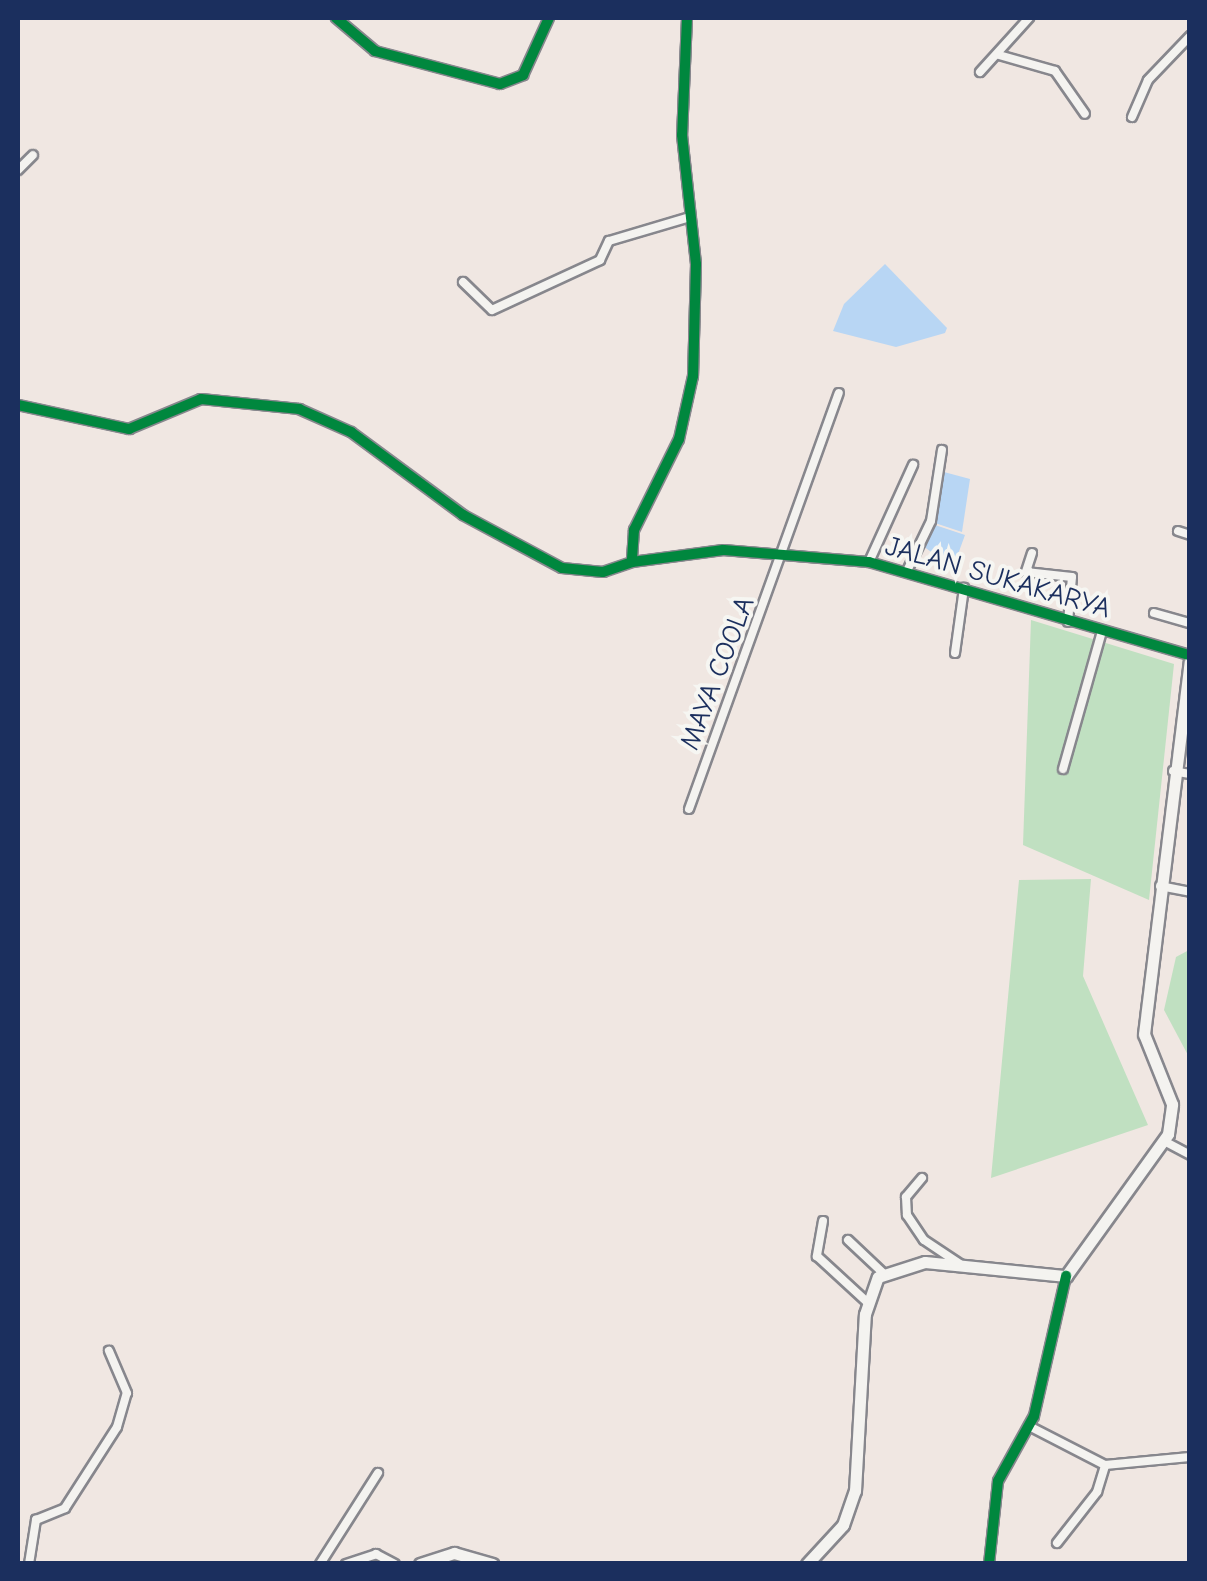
<!DOCTYPE html>
<style>
body{margin:0}
#map{position:relative;width:1207px;height:1581px;overflow:hidden;background:#f0e7e2;font-family:"Comic Neue",sans-serif}
div>[style]{position:absolute}
.green>*{inset:0;background:#c0e0c1}
.water>*{inset:0;background:#b8d6f4}
.roads{filter:drop-shadow(2px 0 #87878d) drop-shadow(-2px 0 #87878d) drop-shadow(0 2px #87878d) drop-shadow(0 -2px #87878d)}
.minor>*{height:8px;margin:-4px;padding:0 4px;transform-origin:4px;border-radius:4px;background:#f4f3f0}
.secondary>*{height:11px;margin:-5.5px;padding:0 5.5px;transform-origin:5.5px;border-radius:5.5px;background:#f4f3f0}
.cycleway>*{height:10px;margin:-5px;padding:0 5px;transform-origin:5px;border-radius:5px;background:#00873e}
span{translate:-50% -50%;white-space:nowrap;text-align:center;line-height:1.15;-webkit-text-stroke:8px #f6f6f2;paint-order:stroke}
.street-label{font-size:28px;color:#1b2f5e}
.frame{position:absolute;inset:0;border:20px solid #1b2f5e;pointer-events:none}
</style>
<div id="map">
<div class="green">
<i style="clip-path:polygon(1031px 620px,1174px 664px,1149px 900px,1023px 845px)"></i>
<i style="clip-path:polygon(1091px 879px,1083px 976px,1148px 1125px,991px 1178px,1019px 880px)"></i>
<i style="clip-path:polygon(1189px 950px,1189px 1057px,1164px 1010px,1176px 957px)"></i>
</div>
<div class="water">
<i style="clip-path:polygon(885px 264px,947px 328px,945px 333px,896px 347px,833px 331px,844px 304px)"></i>
<i style="clip-path:polygon(944px 472px,970px 479px,962px 532px,932px 522px)"></i>
<i style="clip-path:polygon(932px 524px,965px 535px,953px 568px,923px 546px)"></i>
</div>
<div class="roads">
<div class="minor">
<i style="left:336px;top:18px;width:51px;rotate:40.2deg"></i>
<i style="left:375px;top:51px;width:129px;rotate:14.8deg"></i>
<i style="left:500px;top:84px;width:25px;rotate:-21deg"></i>
<i style="left:523px;top:75px;width:63px;rotate:-65.5deg"></i>
<i style="left:687px;top:18px;width:117px;rotate:92.4deg"></i>
<i style="left:682px;top:135px;width:130px;rotate:83.8deg"></i>
<i style="left:696px;top:264px;width:112px;rotate:91.5deg"></i>
<i style="left:693px;top:376px;width:65px;rotate:102.5deg"></i>
<i style="left:679px;top:439px;width:102px;rotate:116.3deg"></i>
<i style="left:634px;top:530px;width:32px;rotate:94deg"></i>
<i style="left:632px;top:562px;width:92px;rotate:-7.5deg"></i>
<i style="left:723px;top:550px;width:146px;rotate:4.7deg"></i>
<i style="left:869px;top:562px;width:334px;rotate:16.2deg"></i>
<i style="left:999px;top:55px;width:58px;rotate:15.9deg"></i>
<i style="left:1055px;top:71px;width:52px;rotate:55.1deg"></i>
<i style="left:980px;top:72px;width:73px;rotate:-47.8deg"></i>
<i style="left:1132px;top:117px;width:40px;rotate:-66.6deg"></i>
<i style="left:1148px;top:80px;width:61px;rotate:-46.3deg"></i>
<i style="left:18px;top:170px;width:21px;rotate:-45deg"></i>
<i style="left:463px;top:282px;width:40px;rotate:44deg"></i>
<i style="left:492px;top:310px;width:119px;rotate:-24.8deg"></i>
<i style="left:600px;top:260px;width:21px;rotate:-65deg"></i>
<i style="left:609px;top:241px;width:84px;rotate:-16.5deg"></i>
<i style="left:18px;top:405px;width:114px;rotate:12.2deg"></i>
<i style="left:129px;top:429px;width:78px;rotate:-22.6deg"></i>
<i style="left:201px;top:399px;width:99px;rotate:5.8deg"></i>
<i style="left:299px;top:409px;width:57px;rotate:23.9deg"></i>
<i style="left:351px;top:432px;width:139px;rotate:36.5deg"></i>
<i style="left:463px;top:515px;width:112px;rotate:28.2deg"></i>
<i style="left:562px;top:568px;width:41px;rotate:5.6deg"></i>
<i style="left:603px;top:572px;width:31px;rotate:-19deg"></i>
<i style="left:1178px;top:531px;width:13px;rotate:18deg"></i>
<i style="left:1032px;top:553px;width:20px;rotate:108deg"></i>
<i style="left:1026px;top:572px;width:46px;rotate:6.2deg"></i>
<i style="left:1072px;top:577px;width:45px;rotate:95.1deg"></i>
<i style="left:869px;top:562px;width:107px;rotate:-65.6deg"></i>
<i style="left:907px;top:571px;width:55px;rotate:-64.4deg"></i>
<i style="left:931px;top:521px;width:72px;rotate:-81.2deg"></i>
<i style="left:1154px;top:613px;width:37px;rotate:16deg"></i>
<i style="left:955px;top:653px;width:66px;rotate:-82.1deg"></i>
<i style="left:1063px;top:769px;width:143px;rotate:-74.2deg"></i>
<i style="left:1173px;top:771px;width:17px;rotate:10deg"></i>
<i style="left:689px;top:809px;width:442px;rotate:-70.2deg"></i>
<i style="left:1160px;top:886px;width:31px;rotate:11deg"></i>
<i style="left:1164px;top:1141px;width:30px;rotate:28deg"></i>
<i style="left:922px;top:1178px;width:25px;rotate:130deg"></i>
<i style="left:906px;top:1197px;width:18px;rotate:87deg"></i>
<i style="left:907px;top:1215px;width:30px;rotate:56deg"></i>
<i style="left:924px;top:1240px;width:43px;rotate:33.7deg"></i>
<i style="left:823px;top:1221px;width:36px;rotate:100deg"></i>
<i style="left:817px;top:1256px;width:68px;rotate:42.6deg"></i>
<i style="left:848px;top:1240px;width:48px;rotate:43.3deg"></i>
<i style="left:1029px;top:1426px;width:85px;rotate:27.2deg"></i>
<i style="left:1105px;top:1465px;width:85px;rotate:-5.4deg"></i>
<i style="left:1057px;top:1543px;width:65px;rotate:-51.9deg"></i>
<i style="left:1097px;top:1492px;width:28px;rotate:-73deg"></i>
<i style="left:29px;top:1564px;width:45px;rotate:-81deg"></i>
<i style="left:36px;top:1520px;width:31px;rotate:-22deg"></i>
<i style="left:65px;top:1508px;width:96px;rotate:-57.3deg"></i>
<i style="left:117px;top:1427px;width:35px;rotate:-74deg"></i>
<i style="left:127px;top:1393px;width:46px;rotate:-113.2deg"></i>
<i style="left:320px;top:1564px;width:108px;rotate:-57.5deg"></i>
<i style="left:346px;top:1564px;width:32px;rotate:-18deg"></i>
<i style="left:376px;top:1554px;width:21px;rotate:28deg"></i>
<i style="left:989px;top:1564px;width:83px;rotate:-83.8deg"></i>
<i style="left:998px;top:1481px;width:74px;rotate:-61deg"></i>
<i style="left:1034px;top:1416px;width:144px;rotate:-77.1deg"></i>
</div>
<div class="secondary">
<i style="left:420px;top:1564px;width:36px;rotate:-18deg"></i>
<i style="left:454px;top:1553px;width:40px;rotate:16deg"></i>
<i style="left:807px;top:1564px;width:53px;rotate:-47.3deg"></i>
<i style="left:843px;top:1525px;width:36px;rotate:-71deg"></i>
<i style="left:855px;top:1491px;width:177px;rotate:-86.8deg"></i>
<i style="left:865px;top:1314px;width:39px;rotate:-71deg"></i>
<i style="left:878px;top:1277px;width:49px;rotate:-17.7deg"></i>
<i style="left:925px;top:1262px;width:142px;rotate:5.7deg"></i>
<i style="left:1066px;top:1276px;width:175px;rotate:-54.3deg"></i>
<i style="left:1168px;top:1134px;width:30px;rotate:-82deg"></i>
<i style="left:1172px;top:1104px;width:75px;rotate:-111.8deg"></i>
<i style="left:1144px;top:1034px;width:375px;rotate:-83deg"></i>
</div>
</div>
<div class="cycleway">
<i style="left:336px;top:18px;width:51px;rotate:40.2deg"></i>
<i style="left:375px;top:51px;width:129px;rotate:14.8deg"></i>
<i style="left:500px;top:84px;width:25px;rotate:-21deg"></i>
<i style="left:523px;top:75px;width:63px;rotate:-65.5deg"></i>
<i style="left:687px;top:18px;width:117px;rotate:92.4deg"></i>
<i style="left:682px;top:135px;width:130px;rotate:83.8deg"></i>
<i style="left:696px;top:264px;width:112px;rotate:91.5deg"></i>
<i style="left:693px;top:376px;width:65px;rotate:102.5deg"></i>
<i style="left:679px;top:439px;width:102px;rotate:116.3deg"></i>
<i style="left:634px;top:530px;width:32px;rotate:94deg"></i>
<i style="left:632px;top:562px;width:92px;rotate:-7.5deg"></i>
<i style="left:723px;top:550px;width:146px;rotate:4.7deg"></i>
<i style="left:869px;top:562px;width:334px;rotate:16.2deg"></i>
<i style="left:18px;top:405px;width:114px;rotate:12.2deg"></i>
<i style="left:129px;top:429px;width:78px;rotate:-22.6deg"></i>
<i style="left:201px;top:399px;width:99px;rotate:5.8deg"></i>
<i style="left:299px;top:409px;width:57px;rotate:23.9deg"></i>
<i style="left:351px;top:432px;width:139px;rotate:36.5deg"></i>
<i style="left:463px;top:515px;width:112px;rotate:28.2deg"></i>
<i style="left:562px;top:568px;width:41px;rotate:5.6deg"></i>
<i style="left:603px;top:572px;width:31px;rotate:-19deg"></i>
<i style="left:989px;top:1564px;width:83px;rotate:-83.8deg"></i>
<i style="left:998px;top:1481px;width:74px;rotate:-61deg"></i>
<i style="left:1034px;top:1416px;width:144px;rotate:-77.1deg"></i>
</div>
<div class="street-label">
<span style="left:998px;top:577px;rotate:16deg">JALAN SUKAKARYA</span>
<span style="left:717px;top:673px;rotate:-69deg">MAYA COOLA</span>
</div>
<div class="frame"></div>
</div>
